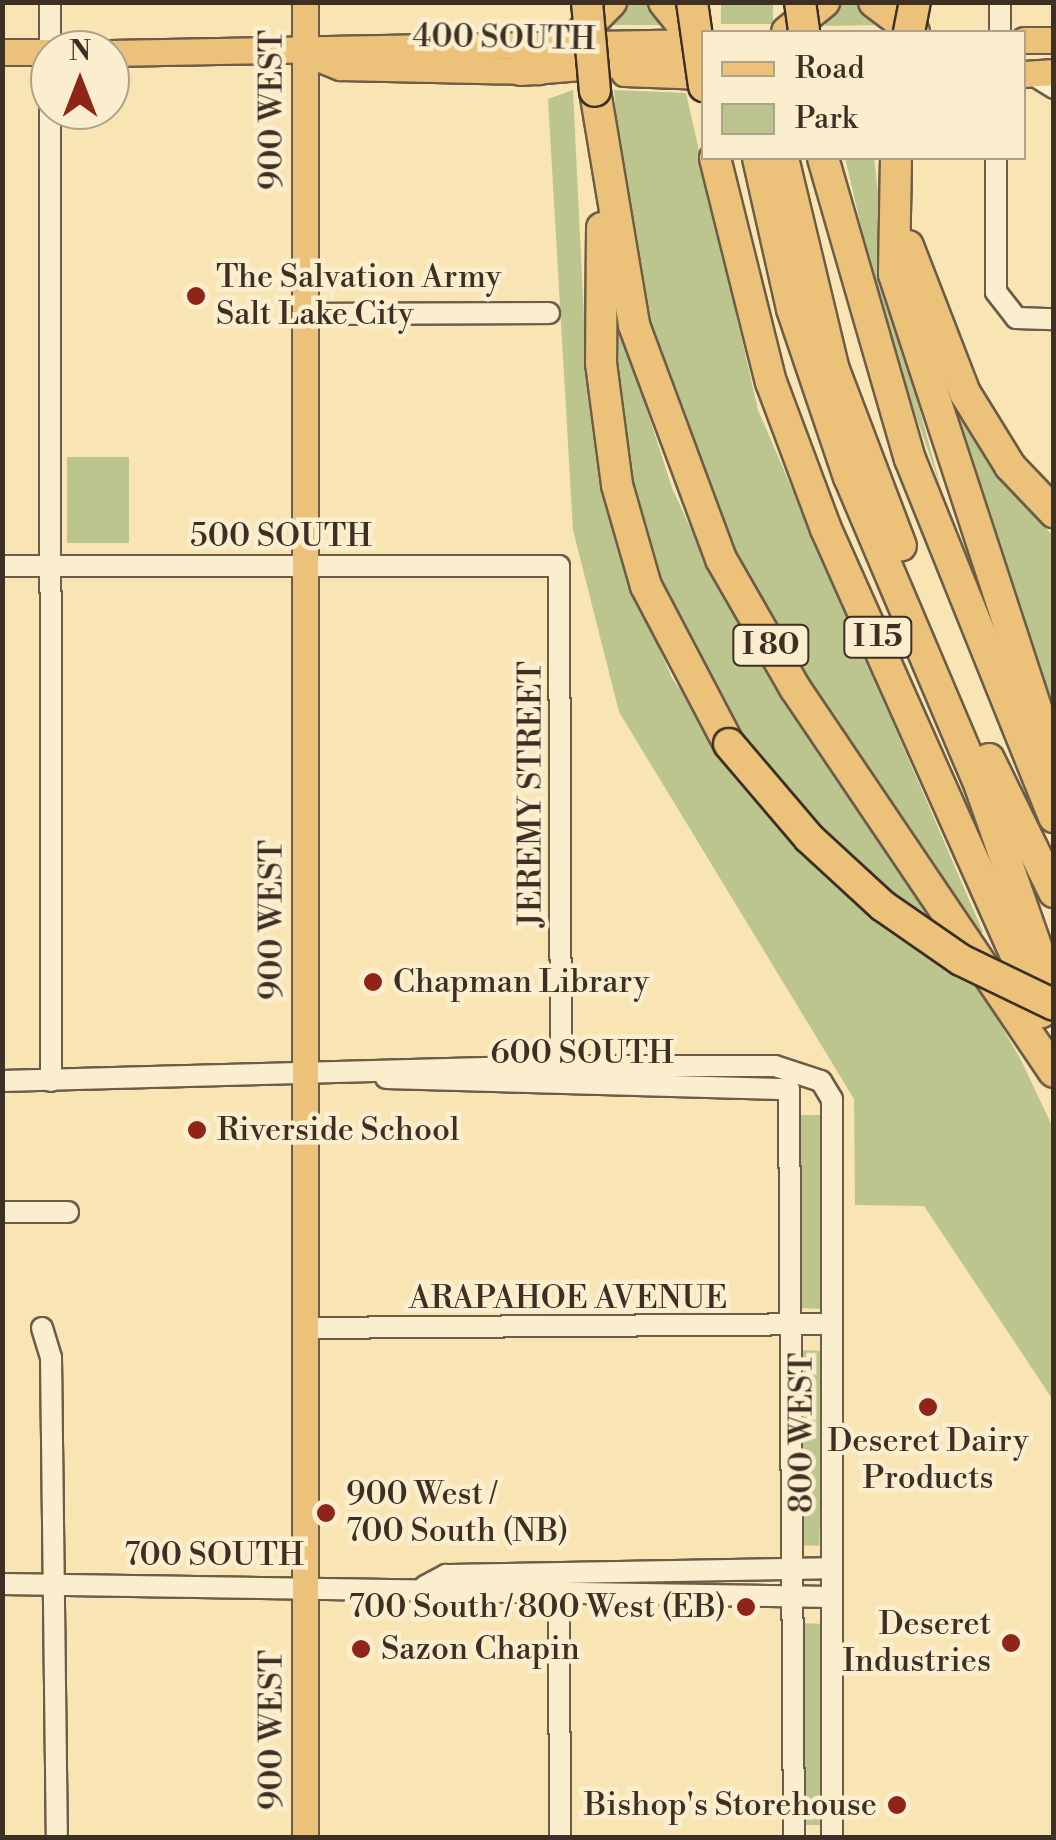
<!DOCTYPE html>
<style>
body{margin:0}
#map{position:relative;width:1056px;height:1840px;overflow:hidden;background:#f9e5b4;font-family:"Libre Bodoni",serif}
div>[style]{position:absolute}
.green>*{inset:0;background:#bcc58e;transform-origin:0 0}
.roads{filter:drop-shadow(2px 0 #6c5c48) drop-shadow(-2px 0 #6c5c48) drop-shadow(0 2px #6c5c48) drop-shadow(0 -2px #6c5c48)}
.minor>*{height:20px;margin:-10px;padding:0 10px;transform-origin:10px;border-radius:10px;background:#fbeece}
.major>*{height:25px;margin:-12.5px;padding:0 12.5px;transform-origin:12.5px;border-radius:12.5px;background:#ecc27a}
.highway>*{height:30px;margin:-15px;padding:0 15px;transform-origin:15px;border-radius:15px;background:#ecc27a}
.bridges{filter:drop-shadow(2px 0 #3d2f24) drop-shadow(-2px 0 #3d2f24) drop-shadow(0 2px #3d2f24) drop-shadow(0 -2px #3d2f24)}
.highway-bridge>*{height:30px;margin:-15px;padding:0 15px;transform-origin:15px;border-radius:15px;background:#ecc27a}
.dots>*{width:28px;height:28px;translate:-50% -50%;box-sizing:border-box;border:5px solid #fbeece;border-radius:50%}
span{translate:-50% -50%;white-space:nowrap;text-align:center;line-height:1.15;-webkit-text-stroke:9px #fbeece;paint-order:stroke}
.shield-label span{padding:2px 8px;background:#fbeece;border:2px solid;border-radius:8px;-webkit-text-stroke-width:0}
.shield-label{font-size:30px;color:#3d2f24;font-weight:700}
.street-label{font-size:32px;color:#3d2f24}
.poi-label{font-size:32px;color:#3d2f24}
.left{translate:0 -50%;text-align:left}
.right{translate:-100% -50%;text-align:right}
.frame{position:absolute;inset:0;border:5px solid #3d2f24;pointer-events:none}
.legend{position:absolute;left:701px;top:30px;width:325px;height:130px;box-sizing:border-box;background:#fbeece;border:2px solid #afa28a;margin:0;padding:12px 18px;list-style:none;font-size:30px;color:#3d2f24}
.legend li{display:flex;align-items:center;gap:20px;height:50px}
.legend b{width:50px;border:2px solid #afa28a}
.north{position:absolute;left:30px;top:30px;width:100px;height:100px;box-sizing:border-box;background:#fbeece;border:2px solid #afa28a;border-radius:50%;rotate:0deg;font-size:28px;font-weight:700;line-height:40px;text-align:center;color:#3d2f24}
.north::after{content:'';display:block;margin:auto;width:35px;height:45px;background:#8f2418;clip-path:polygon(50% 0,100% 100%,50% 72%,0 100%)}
</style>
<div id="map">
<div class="green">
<i style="clip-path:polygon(618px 3px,651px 3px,663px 25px,609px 25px)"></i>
<i style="left:721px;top:3px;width:52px;height:21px"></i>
<i style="clip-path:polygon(831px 3px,861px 3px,879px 25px,825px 26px)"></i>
<i style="clip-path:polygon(573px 90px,587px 381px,608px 512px,635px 593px,672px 678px,752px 794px,869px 912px,977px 984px,1021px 1060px,1053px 1128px,1053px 1400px,924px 1206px,855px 1205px,854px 1099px,619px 712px,573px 530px,548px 99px)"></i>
<i style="clip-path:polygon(614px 90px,686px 93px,758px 410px,983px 932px,974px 935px,745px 583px,658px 374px,623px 199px)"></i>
<i style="clip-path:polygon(845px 158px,874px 158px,891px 306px,942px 491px,883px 321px)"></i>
<i style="clip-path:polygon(621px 329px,672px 488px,719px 589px,942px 930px,861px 869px,758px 758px,667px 600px,633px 493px,611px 331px)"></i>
<i style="clip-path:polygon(953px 399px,990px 462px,1053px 536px,1053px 707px,945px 402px)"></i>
<i style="left:129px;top:457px;width:86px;height:62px;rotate:90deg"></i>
<i style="clip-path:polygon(798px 1115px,826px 1115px,821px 1309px,800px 1308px)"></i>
<i style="left:798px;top:1350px;width:28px;height:195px;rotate:2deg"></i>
<i style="clip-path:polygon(798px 1623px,826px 1624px,821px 1825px,802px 1825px)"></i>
</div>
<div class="roads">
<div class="minor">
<i style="left:50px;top:2px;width:1079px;rotate:89.95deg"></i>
<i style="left:1000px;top:32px;width:30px;rotate:-90deg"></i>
<i style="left:1030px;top:73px;width:28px;rotate:32deg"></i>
<i style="left:996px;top:158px;width:134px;rotate:90deg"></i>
<i style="left:996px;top:292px;width:33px;rotate:52deg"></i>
<i style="left:1016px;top:318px;width:38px;rotate:2deg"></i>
<i style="left:304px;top:314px;width:245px;rotate:-0.2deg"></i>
<i style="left:2px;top:566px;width:557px"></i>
<i style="left:559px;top:566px;width:511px;rotate:89.78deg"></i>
<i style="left:386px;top:1078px;width:403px;rotate:1.6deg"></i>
<i style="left:789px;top:1089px;width:749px;rotate:89.62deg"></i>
<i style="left:2px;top:1081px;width:559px;rotate:-1.54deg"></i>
<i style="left:561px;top:1066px;width:214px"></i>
<i style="left:775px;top:1066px;width:48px;rotate:18.1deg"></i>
<i style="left:821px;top:1081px;width:21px;rotate:59deg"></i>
<i style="left:832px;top:1099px;width:739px;rotate:90deg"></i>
<i style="left:2px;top:1212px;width:66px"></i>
<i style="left:42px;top:1328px;width:31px;rotate:73deg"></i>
<i style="left:51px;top:1358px;width:480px;rotate:89.3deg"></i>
<i style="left:304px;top:1328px;width:528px;rotate:-0.43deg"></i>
<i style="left:2px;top:1584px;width:830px;rotate:0.9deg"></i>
<i style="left:559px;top:1585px;width:253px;rotate:89.8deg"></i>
<i style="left:425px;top:1586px;width:24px;rotate:-28deg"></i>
<i style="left:446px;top:1575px;width:386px;rotate:-1deg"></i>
</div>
<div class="major">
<i style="left:1024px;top:40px;width:30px"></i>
<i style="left:2px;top:52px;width:48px"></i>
<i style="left:110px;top:53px;width:594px;rotate:-1.06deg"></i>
<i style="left:305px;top:53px;width:38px;rotate:22deg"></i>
<i style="left:340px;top:67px;width:199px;rotate:1.2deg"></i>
<i style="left:624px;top:73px;width:80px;rotate:2.1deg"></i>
<i style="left:1024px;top:74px;width:30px;rotate:-4deg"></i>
<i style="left:305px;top:1838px;width:1836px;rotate:-90deg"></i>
</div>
<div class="highway">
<i style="left:664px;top:2px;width:64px;rotate:51.3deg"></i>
<i style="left:874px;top:2px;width:50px;rotate:36.9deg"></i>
<i style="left:787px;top:32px;width:48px;rotate:-39deg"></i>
<i style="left:572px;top:42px;width:56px;rotate:-45.7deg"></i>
<i style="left:521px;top:70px;width:184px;rotate:-4.7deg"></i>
<i style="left:595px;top:91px;width:237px;rotate:80.5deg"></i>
<i style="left:634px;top:325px;width:250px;rotate:69.6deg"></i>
<i style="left:721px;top:559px;width:149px;rotate:60.2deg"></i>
<i style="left:795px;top:688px;width:463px;rotate:56deg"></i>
<i style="left:715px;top:158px;width:231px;rotate:76deg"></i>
<i style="left:771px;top:382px;width:157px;rotate:69.5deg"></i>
<i style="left:826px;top:529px;width:529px;rotate:66deg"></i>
<i style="left:758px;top:158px;width:155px;rotate:77.3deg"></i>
<i style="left:792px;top:309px;width:177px;rotate:71.3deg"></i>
<i style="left:849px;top:477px;width:336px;rotate:67deg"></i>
<i style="left:980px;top:786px;width:215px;rotate:70.7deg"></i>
<i style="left:783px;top:158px;width:215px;rotate:76.5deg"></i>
<i style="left:833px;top:367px;width:191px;rotate:69.2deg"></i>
<i style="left:823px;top:158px;width:313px;rotate:73.9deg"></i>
<i style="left:910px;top:459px;width:386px;rotate:68.1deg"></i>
<i style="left:896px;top:158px;width:116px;rotate:91deg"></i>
<i style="left:894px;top:274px;width:515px;rotate:71.88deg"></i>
<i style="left:602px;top:228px;width:135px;rotate:90.4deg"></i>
<i style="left:601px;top:363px;width:123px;rotate:82.5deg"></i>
<i style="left:617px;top:485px;width:105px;rotate:74deg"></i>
<i style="left:646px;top:586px;width:178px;rotate:62.3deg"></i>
<i style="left:908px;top:246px;width:158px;rotate:68.8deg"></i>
<i style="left:965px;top:393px;width:86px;rotate:58.3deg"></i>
<i style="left:1010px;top:466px;width:64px;rotate:46.3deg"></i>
<i style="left:989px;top:759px;width:148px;rotate:64deg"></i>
</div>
</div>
<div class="bridges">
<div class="highway-bridge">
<i style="left:587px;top:2px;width:89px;rotate:84.9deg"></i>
<i style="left:692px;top:2px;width:85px;rotate:81.9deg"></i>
<i style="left:800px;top:2px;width:30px;rotate:82deg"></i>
<i style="left:909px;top:32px;width:31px;rotate:-79deg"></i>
<i style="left:729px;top:744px;width:123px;rotate:49.6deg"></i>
<i style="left:809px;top:838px;width:100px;rotate:42.6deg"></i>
<i style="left:883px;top:906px;width:95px;rotate:34.7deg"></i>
<i style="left:961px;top:960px;width:103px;rotate:25.8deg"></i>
</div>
</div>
<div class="dots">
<i style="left:196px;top:296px;background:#8f2418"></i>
<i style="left:373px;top:982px;background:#8f2418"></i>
<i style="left:197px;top:1130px;background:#8f2418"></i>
<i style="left:928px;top:1407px;background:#8f2418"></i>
<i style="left:326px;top:1513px;background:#8f2418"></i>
<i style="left:746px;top:1607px;background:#8f2418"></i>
<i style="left:1011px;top:1643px;background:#8f2418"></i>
<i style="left:361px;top:1649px;background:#8f2418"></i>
<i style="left:897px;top:1805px;background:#8f2418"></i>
</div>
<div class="shield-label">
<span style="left:878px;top:637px">I 15</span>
<span style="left:771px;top:645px">I 80</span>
</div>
<div class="street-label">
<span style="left:504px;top:38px;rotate:1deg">400 SOUTH</span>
<span style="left:272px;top:110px;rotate:-90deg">900 WEST</span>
<span style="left:281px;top:536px">500 SOUTH</span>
<span style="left:531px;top:794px;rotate:-90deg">JEREMY STREET</span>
<span style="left:272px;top:920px;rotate:-90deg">900 WEST</span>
<span style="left:582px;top:1053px">600 SOUTH</span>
<span style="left:568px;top:1298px">ARAPAHOE AVENUE</span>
<span style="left:802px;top:1433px;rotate:-90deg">800 WEST</span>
<span style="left:214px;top:1555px">700 SOUTH</span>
<span style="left:272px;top:1730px;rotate:-90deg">900 WEST</span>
</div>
<div class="poi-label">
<span class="left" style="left:216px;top:296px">The Salvation Army<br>Salt Lake City</span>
<span class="left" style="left:393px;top:982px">Chapman Library</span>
<span class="left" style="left:217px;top:1130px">Riverside School</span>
<span style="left:928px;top:1460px">Deseret Dairy<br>Products</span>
<span class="left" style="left:346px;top:1513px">900 West /<br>700 South (NB)</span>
<span class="right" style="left:726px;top:1607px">700 South / 800 West (EB)</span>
<span class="right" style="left:991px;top:1643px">Deseret<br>Industries</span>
<span class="left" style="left:381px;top:1649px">Sazon Chapin</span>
<span class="right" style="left:877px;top:1805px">Bishop's Storehouse</span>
</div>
<div class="frame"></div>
<ul class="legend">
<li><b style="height:12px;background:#ecc27a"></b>Road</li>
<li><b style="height:28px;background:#bcc58e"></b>Park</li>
</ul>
<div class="north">N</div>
</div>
